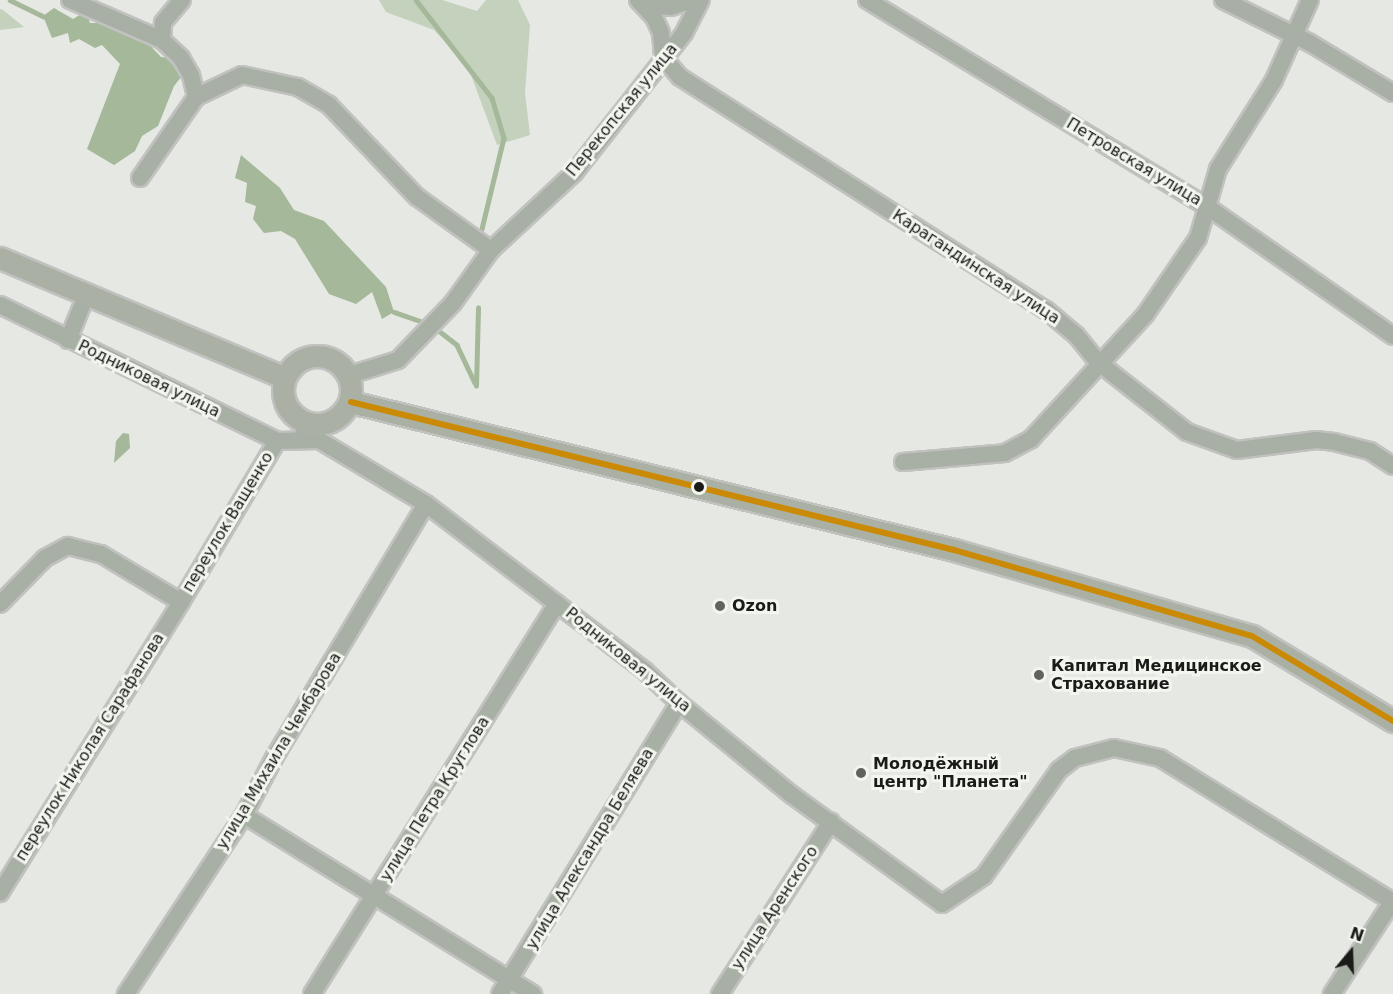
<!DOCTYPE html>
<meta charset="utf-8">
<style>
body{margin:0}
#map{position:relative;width:1393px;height:994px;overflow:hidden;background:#e5e8e3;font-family:"DejaVu Sans",sans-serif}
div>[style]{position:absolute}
.green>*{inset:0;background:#c4d1bc}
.water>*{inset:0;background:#a5b89a}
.stream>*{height:4.5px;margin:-2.25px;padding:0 2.25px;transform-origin:2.25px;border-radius:2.25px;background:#a5b89a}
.roads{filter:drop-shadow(2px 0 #c1c2c0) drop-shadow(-2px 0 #c1c2c0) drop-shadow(0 2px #c1c2c0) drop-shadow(0 -2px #c1c2c0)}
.minor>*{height:16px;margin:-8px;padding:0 8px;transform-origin:8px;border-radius:8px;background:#a8afa4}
.major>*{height:21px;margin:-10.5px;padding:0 10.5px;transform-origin:10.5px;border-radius:10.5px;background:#aab1a4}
.major>.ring{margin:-10.5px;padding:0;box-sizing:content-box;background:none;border:21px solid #aab1a4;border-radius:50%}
.bus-1>*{height:6px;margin:-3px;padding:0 3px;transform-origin:3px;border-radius:3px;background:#cb8a05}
.dots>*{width:16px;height:16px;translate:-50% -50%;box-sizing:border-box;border:3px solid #f2f6ef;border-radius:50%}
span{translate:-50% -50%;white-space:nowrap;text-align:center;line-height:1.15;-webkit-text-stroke:6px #f2f6ef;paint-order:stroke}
.street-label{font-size:16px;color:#1b1c1a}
.poi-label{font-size:16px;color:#1b1c1a;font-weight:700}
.left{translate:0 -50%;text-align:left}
.north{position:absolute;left:1321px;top:922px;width:60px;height:60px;-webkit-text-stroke:4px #f2f6ef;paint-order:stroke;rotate:19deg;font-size:16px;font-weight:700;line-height:24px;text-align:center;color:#1b1c1a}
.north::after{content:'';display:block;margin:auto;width:21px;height:27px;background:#1b1c1a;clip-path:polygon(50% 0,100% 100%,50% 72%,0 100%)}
</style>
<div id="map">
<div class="green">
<i style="clip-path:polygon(379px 0,442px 0,477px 11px,486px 0,518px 0,530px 25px,525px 93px,530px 135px,497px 145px,468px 67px,434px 30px,386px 12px)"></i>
<i style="clip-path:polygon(0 9px,3px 10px,24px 27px,0 30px)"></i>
</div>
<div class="water">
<i style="clip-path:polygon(54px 8px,73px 19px,86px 11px,90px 23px,110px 23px,139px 34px,161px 57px,170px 58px,182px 76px,174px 86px,158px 126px,142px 136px,135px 151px,114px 165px,87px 149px,120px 64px,102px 45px,95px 48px,79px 39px,70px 43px,68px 33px,52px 38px,43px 16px)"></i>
<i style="clip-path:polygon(241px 155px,280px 188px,294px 210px,324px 221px,386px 287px,394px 312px,382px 319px,372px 292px,356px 304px,329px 294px,295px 239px,281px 231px,264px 233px,253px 219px,256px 206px,245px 202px,247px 183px,235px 178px)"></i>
<i style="clip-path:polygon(123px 433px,129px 434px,130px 448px,114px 463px,116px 441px)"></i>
</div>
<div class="stream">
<i style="left:10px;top:0;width:37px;rotate:26deg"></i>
<i style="left:416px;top:0;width:124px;rotate:52.2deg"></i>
<i style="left:492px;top:98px;width:42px;rotate:73.3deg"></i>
<i style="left:504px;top:138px;width:94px;rotate:103.6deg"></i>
<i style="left:394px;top:312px;width:31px;rotate:19deg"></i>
<i style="left:438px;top:330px;width:24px;rotate:38deg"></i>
<i style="left:457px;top:345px;width:42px;rotate:64.7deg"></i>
<i style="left:476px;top:386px;width:78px;rotate:-88.5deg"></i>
</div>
<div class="roads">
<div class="minor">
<i style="left:70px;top:0;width:100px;rotate:23.5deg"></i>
<i style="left:182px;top:0;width:30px;rotate:130deg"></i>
<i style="left:163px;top:23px;width:17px;rotate:93deg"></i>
<i style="left:162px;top:40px;width:26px;rotate:43deg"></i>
<i style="left:181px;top:58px;width:20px;rotate:60deg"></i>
<i style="left:191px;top:75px;width:23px;rotate:77deg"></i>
<i style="left:638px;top:0;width:23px;rotate:47deg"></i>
<i style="left:654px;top:17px;width:17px;rotate:66deg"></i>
<i style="left:661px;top:33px;width:24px;rotate:85deg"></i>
<i style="left:663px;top:57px;width:26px;rotate:50deg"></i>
<i style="left:680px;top:77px;width:434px;rotate:32.5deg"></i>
<i style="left:1046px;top:310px;width:39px;rotate:40deg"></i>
<i style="left:1076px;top:335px;width:36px;rotate:51deg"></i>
<i style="left:1099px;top:363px;width:112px;rotate:38.1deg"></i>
<i style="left:1187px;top:432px;width:53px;rotate:19.8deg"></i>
<i style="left:1237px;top:450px;width:80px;rotate:-7.2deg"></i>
<i style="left:1316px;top:440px;width:18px;rotate:6deg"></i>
<i style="left:1334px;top:442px;width:37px;rotate:14deg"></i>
<i style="left:1370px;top:451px;width:27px;rotate:33deg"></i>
<i style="left:867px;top:0;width:400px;rotate:31.3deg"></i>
<i style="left:1209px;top:208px;width:224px;rotate:34.8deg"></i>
<i style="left:1223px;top:0;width:97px;rotate:26.3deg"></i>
<i style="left:1310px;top:43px;width:97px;rotate:31.1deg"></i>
<i style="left:646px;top:6px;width:25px;rotate:2deg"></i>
<i style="left:671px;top:7px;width:23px;rotate:-18deg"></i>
<i style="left:140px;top:178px;width:98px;rotate:-55.3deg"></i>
<i style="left:196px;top:97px;width:51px;rotate:-25.6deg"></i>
<i style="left:242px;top:75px;width:57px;rotate:12.1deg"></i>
<i style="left:298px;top:87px;width:36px;rotate:30deg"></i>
<i style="left:329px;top:105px;width:127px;rotate:46.3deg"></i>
<i style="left:417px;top:197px;width:91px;rotate:35.6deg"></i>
<i style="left:0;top:305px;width:309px;rotate:26.1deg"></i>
<i style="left:277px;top:441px;width:42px;rotate:-1.4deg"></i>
<i style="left:319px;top:440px;width:125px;rotate:30.9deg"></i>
<i style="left:426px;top:504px;width:275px;rotate:37.3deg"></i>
<i style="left:645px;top:671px;width:47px;rotate:43.3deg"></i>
<i style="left:679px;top:703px;width:146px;rotate:39.2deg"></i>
<i style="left:792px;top:795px;width:185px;rotate:36deg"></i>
<i style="left:942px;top:904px;width:50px;rotate:-33.7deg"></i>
<i style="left:984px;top:876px;width:130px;rotate:-54.7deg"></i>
<i style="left:1059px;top:770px;width:20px;rotate:-37deg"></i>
<i style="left:1075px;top:758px;width:40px;rotate:-14.4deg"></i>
<i style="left:1114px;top:748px;width:47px;rotate:12.3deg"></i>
<i style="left:1160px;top:758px;width:274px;rotate:31.7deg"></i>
<i style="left:68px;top:340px;width:48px;rotate:-67.8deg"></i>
<i style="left:350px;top:375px;width:50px;rotate:-17.4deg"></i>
<i style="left:398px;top:360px;width:79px;rotate:-46deg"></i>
<i style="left:453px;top:303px;width:65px;rotate:-54.4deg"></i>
<i style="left:491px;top:250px;width:113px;rotate:-42.9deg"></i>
<i style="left:574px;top:173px;width:178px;rotate:-51.8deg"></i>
<i style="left:684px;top:33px;width:37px;rotate:-63deg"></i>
<i style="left:302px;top:440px;width:16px;rotate:-79deg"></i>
<i style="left:903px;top:462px;width:102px;rotate:-5deg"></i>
<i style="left:1005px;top:453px;width:30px;rotate:-28deg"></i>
<i style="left:1031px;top:439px;width:168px;rotate:-47.4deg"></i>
<i style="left:1145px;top:315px;width:93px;rotate:-55.5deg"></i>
<i style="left:1198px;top:238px;width:72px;rotate:-73.8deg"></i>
<i style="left:1218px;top:169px;width:105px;rotate:-57.8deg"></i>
<i style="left:1274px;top:80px;width:88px;rotate:-65.8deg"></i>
<i style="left:0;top:604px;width:64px;rotate:-45.6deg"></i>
<i style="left:45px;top:558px;width:26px;rotate:-28deg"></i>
<i style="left:68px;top:546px;width:34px;rotate:14deg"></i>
<i style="left:101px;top:554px;width:93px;rotate:31deg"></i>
<i style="left:181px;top:602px;width:187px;rotate:-59.2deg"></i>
<i style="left:244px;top:815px;width:340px;rotate:31.8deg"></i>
<i style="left:0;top:893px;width:343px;rotate:-58.1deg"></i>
<i style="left:126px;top:994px;width:214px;rotate:-56.6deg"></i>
<i style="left:244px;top:815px;width:64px;rotate:-62.2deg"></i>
<i style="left:274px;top:758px;width:296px;rotate:-59.1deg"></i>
<i style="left:312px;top:994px;width:461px;rotate:-57.9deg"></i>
<i style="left:500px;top:994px;width:342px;rotate:-58.4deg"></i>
<i style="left:720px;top:994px;width:205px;rotate:-57.2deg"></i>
<i style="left:1332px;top:994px;width:110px;rotate:-56.9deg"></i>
</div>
<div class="major">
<i style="left:0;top:258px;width:307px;rotate:22.8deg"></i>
<i class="ring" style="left:283px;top:356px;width:47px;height:47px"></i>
<i style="left:351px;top:402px;width:621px;rotate:13.79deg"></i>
<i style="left:954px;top:550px;width:310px;rotate:16.1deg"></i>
<i style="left:1252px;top:636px;width:165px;rotate:31.1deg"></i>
</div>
</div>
<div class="bus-1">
<i style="left:351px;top:402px;width:621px;rotate:13.79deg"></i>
<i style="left:954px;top:550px;width:310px;rotate:16.1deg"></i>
<i style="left:1252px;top:636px;width:165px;rotate:31.1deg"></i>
</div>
<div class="dots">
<i style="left:699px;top:487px;background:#1b1c1a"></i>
<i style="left:720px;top:606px;background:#626360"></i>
<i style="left:1039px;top:675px;background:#626360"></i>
<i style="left:861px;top:773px;background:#626360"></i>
</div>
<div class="street-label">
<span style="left:622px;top:110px;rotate:-51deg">Перекопская улица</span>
<span style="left:1134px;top:162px;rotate:31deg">Петровская улица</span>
<span style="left:976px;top:267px;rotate:33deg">Карагандинская улица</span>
<span style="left:149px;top:379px;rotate:26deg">Родниковая улица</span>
<span style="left:228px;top:522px;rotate:-59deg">переулок Ващенко</span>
<span style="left:628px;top:660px;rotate:39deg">Родниковая улица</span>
<span style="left:90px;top:747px;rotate:-58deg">переулок Николая Сарафанова</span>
<span style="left:279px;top:751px;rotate:-59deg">улица Михаила Чембарова</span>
<span style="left:435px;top:799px;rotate:-58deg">улица Петра Круглова</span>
<span style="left:590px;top:849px;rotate:-59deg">улица Александра Беляева</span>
<span style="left:775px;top:908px;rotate:-57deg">улица Аренского</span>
</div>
<div class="poi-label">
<span class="left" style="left:732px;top:606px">Ozon</span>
<span class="left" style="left:1051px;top:675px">Капитал Медицинское<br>Страхование</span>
<span class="left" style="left:873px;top:773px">Молодёжный<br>центр "Планета"</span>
</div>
<div class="north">N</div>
</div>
